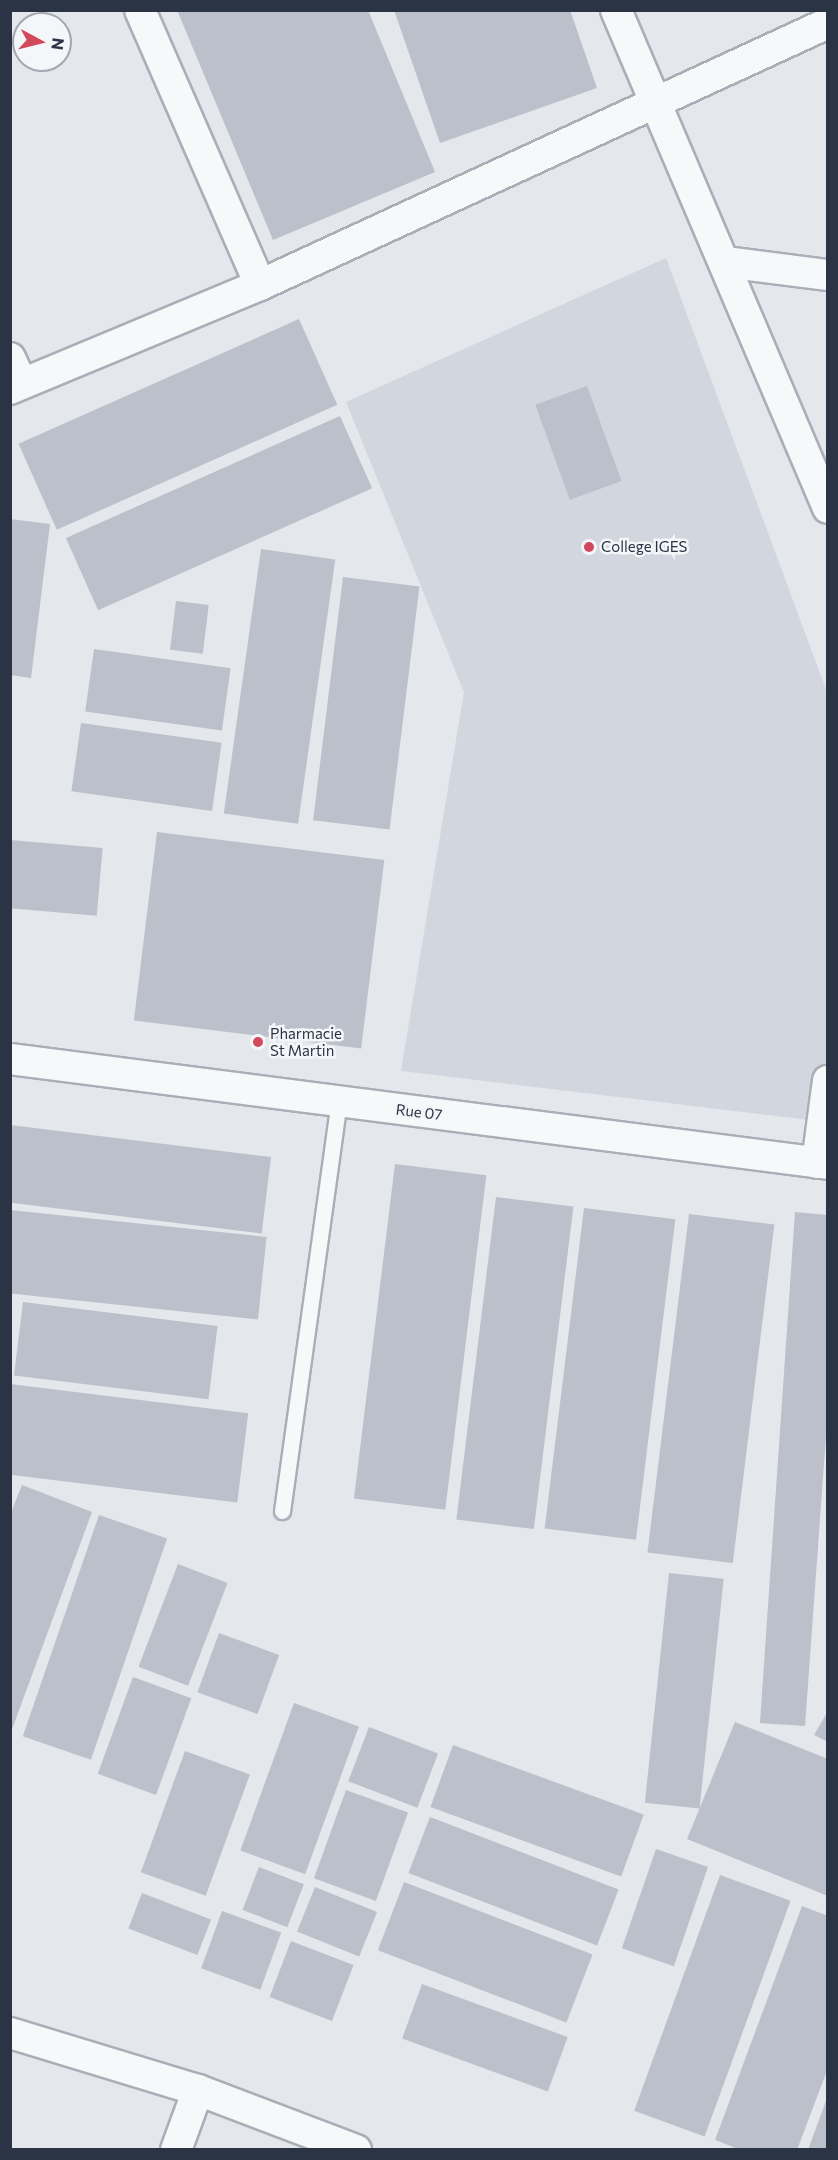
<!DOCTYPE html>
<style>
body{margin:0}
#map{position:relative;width:838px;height:2160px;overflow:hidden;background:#e4e7ec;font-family:Commissioner,sans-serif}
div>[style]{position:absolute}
.built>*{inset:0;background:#d2d6de}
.building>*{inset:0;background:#bbc0ca;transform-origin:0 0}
.roads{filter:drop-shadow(2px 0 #a9aeb7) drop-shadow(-2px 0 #a9aeb7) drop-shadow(0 2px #a9aeb7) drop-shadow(0 -2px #a9aeb7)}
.service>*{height:15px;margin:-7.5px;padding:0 7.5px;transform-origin:7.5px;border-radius:7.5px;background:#f7f8fa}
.minor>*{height:30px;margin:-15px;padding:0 15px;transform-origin:15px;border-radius:15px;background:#f7f8fa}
.dots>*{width:16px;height:16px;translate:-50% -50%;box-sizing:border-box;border:3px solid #f4f6f9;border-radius:50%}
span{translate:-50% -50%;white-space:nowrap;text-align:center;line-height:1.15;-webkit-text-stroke:5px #f4f6f9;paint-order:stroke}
.poi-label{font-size:15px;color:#2b3445}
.left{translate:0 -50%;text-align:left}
.street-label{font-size:15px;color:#2b3445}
.frame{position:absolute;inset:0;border:12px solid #2b3445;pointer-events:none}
.north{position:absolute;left:12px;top:12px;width:60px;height:60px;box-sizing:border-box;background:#f4f6f9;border:2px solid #a4a8b1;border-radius:50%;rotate:97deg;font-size:16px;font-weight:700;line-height:24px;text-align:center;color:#2b3445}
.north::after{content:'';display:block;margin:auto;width:21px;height:27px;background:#d1495b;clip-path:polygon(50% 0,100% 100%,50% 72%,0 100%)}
</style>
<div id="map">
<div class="built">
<i style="clip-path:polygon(666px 258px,827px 692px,827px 1122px,401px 1071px,464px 692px,346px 402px)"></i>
</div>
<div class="building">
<i style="clip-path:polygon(177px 10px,368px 10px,435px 172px,273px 240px)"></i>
<i style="clip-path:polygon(394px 10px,570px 10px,597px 88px,440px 143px)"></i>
<i style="left:299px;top:319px;width:94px;height:307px;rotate:66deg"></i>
<i style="left:587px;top:386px;width:101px;height:55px;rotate:70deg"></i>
<i style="left:340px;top:416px;width:79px;height:300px;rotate:66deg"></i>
<i style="clip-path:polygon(10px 519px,50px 524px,31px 678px,10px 675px)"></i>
<i style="left:261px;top:549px;width:75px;height:267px;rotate:8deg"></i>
<i style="left:343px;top:577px;width:77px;height:245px;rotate:7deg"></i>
<i style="left:176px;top:601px;width:33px;height:49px;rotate:7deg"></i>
<i style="left:94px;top:649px;width:138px;height:63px;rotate:8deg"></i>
<i style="left:81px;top:723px;width:142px;height:69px;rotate:8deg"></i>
<i style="left:157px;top:832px;width:229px;height:190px;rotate:7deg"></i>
<i style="left:10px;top:840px;width:93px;height:68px;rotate:5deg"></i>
<i style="left:10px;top:1125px;width:263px;height:77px;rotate:7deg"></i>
<i style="left:395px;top:1164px;width:92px;height:337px;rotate:7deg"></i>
<i style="left:496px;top:1197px;width:78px;height:325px;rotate:7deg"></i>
<i style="left:584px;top:1208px;width:92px;height:323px;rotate:7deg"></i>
<i style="left:10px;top:1210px;width:258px;height:83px;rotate:6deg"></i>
<i style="clip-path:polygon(795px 1212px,828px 1215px,828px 1408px,805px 1726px,760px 1723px)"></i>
<i style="left:689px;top:1214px;width:86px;height:341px;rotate:7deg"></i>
<i style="left:23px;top:1302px;width:196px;height:74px;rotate:7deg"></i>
<i style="left:10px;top:1384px;width:240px;height:90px;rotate:7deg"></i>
<i style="clip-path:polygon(22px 1485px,92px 1512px,11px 1732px,10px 1515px)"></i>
<i style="left:99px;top:1515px;width:72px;height:234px;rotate:19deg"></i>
<i style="left:178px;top:1564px;width:53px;height:110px;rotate:21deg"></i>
<i style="left:669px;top:1573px;width:55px;height:231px;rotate:6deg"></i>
<i style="left:219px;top:1633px;width:64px;height:63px;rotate:20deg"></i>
<i style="left:133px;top:1677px;width:62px;height:103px;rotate:20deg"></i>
<i style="left:294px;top:1703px;width:69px;height:157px;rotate:20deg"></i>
<i style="clip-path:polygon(828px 1711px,828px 1742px,814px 1735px)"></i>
<i style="clip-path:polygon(735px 1722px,828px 1759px,828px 1896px,687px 1839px)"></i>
<i style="left:369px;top:1727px;width:74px;height:58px;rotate:21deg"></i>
<i style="left:453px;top:1745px;width:203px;height:66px;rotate:20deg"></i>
<i style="left:185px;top:1751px;width:69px;height:129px;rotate:20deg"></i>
<i style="left:346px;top:1790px;width:66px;height:94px;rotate:20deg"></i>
<i style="left:430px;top:1817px;width:202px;height:60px;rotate:21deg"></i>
<i style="left:656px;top:1849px;width:55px;height:105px;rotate:19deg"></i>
<i style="left:259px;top:1867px;width:48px;height:46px;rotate:21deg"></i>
<i style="left:720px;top:1875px;width:75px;height:251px;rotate:20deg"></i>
<i style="left:404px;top:1882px;width:202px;height:73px;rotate:21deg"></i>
<i style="left:315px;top:1887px;width:67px;height:48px;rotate:22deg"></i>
<i style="left:142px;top:1893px;width:74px;height:38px;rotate:21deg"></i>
<i style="clip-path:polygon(802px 1906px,828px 1916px,828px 2068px,797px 2150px,741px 2150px,715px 2140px)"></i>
<i style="left:222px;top:1911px;width:63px;height:61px;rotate:20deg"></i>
<i style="left:291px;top:1941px;width:67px;height:60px;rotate:21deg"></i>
<i style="left:422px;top:1984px;width:155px;height:58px;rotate:20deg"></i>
<i style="clip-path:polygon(827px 2098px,828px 2150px,808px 2150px)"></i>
</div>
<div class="roads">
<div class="service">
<i style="left:282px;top:1511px;width:413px;rotate:-82.1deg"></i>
</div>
<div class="minor">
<i style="left:140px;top:10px;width:300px;rotate:66.4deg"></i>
<i style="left:616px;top:10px;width:541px;rotate:66.94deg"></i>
<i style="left:725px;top:262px;width:104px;rotate:7.2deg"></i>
<i style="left:10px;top:358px;width:26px;rotate:65deg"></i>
<i style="left:10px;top:389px;width:271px;rotate:-22.6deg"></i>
<i style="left:260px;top:285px;width:626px;rotate:-24.76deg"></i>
<i style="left:10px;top:1059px;width:825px;rotate:7.31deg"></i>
<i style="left:817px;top:1163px;width:83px;rotate:-82.4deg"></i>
<i style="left:10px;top:2033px;width:196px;rotate:16.9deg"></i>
<i style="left:198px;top:2090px;width:169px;rotate:20.8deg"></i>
<i style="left:176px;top:2150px;width:64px;rotate:-69.9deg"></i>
</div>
</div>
<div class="dots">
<i style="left:589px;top:547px;background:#d1495b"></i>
<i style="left:258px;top:1042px;background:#d1495b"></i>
</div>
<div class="poi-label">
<span class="left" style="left:601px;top:547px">College IGES</span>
<span class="left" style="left:270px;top:1042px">Pharmacie<br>St Martin</span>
</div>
<div class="street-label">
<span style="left:419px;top:1112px;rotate:7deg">Rue 07</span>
</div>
<div class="frame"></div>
<div class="north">N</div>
</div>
